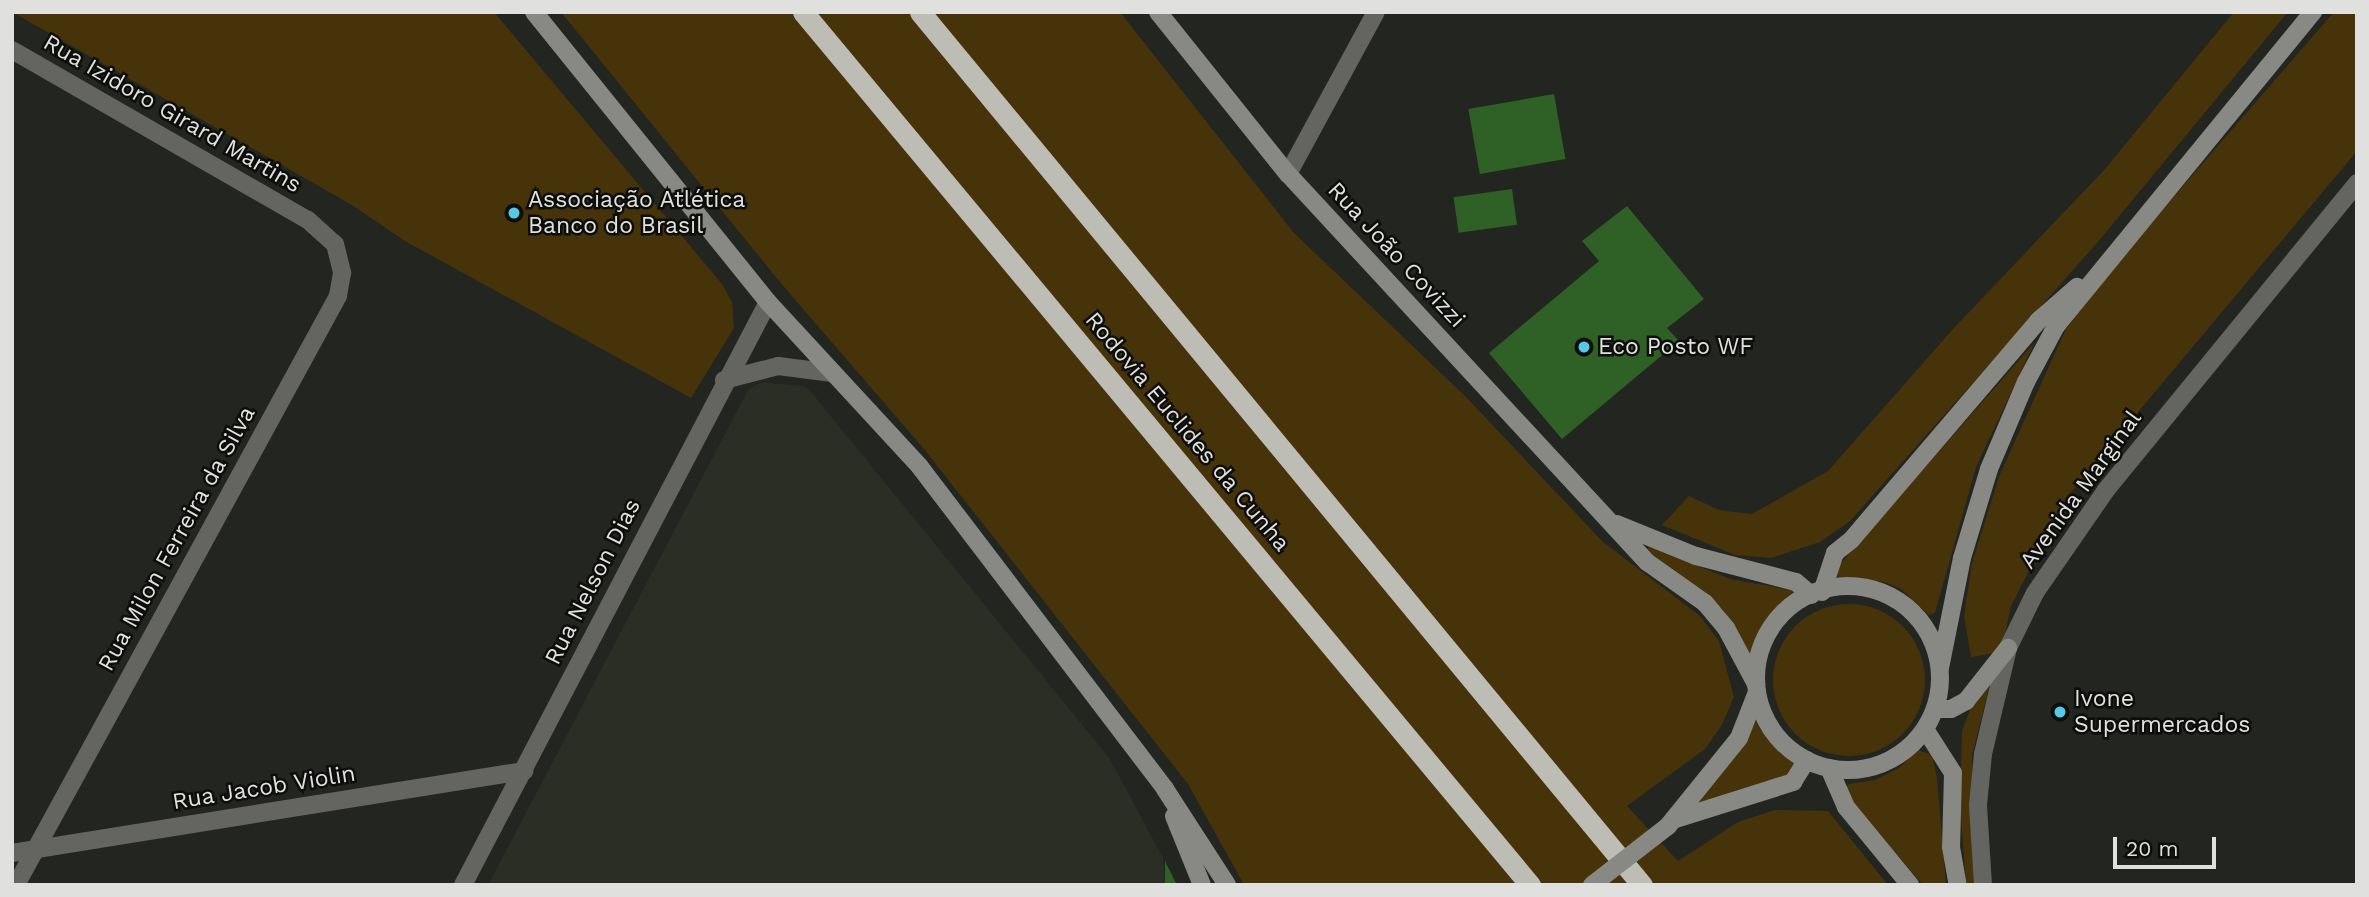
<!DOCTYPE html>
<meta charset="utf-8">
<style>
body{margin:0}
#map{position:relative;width:2369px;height:897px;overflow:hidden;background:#232520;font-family:"Work Sans",sans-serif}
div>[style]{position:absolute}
.built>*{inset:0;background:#2b2e24}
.green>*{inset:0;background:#46330a}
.round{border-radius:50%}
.building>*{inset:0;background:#2f6025;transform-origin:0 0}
.street>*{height:18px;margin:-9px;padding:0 9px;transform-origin:9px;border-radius:9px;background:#646461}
.secondary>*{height:18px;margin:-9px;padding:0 9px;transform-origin:9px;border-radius:9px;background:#888884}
.secondary>.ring{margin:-9px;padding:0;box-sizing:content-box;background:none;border:18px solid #888884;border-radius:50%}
.highway>*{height:21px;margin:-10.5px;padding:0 10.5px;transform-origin:10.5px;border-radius:10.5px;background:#bdbdb6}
.secondary-bridge>*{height:18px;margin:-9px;padding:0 9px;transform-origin:9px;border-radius:9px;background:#888884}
.dots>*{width:19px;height:19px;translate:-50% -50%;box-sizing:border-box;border:4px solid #0d0e0b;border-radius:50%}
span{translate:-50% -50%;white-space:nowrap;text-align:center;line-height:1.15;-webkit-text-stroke:5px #0d0e0b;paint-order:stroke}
.street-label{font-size:23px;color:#e0e1de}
.poi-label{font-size:23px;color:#e0e1de}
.left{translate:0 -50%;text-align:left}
.frame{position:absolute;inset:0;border:14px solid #e0e1de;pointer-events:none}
.scale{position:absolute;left:2113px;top:837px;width:103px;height:32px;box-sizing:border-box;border:4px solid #e0e1de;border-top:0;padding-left:9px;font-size:21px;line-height:24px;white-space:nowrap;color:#e0e1de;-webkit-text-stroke:5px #0d0e0b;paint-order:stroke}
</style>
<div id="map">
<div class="built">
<i style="clip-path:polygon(761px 382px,803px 386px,812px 393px,1110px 759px,1163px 858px,1165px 885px,488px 885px,748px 390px)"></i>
</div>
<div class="green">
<i style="clip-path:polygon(12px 12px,494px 12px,722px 284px,732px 302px,734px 328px,691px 398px,405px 241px,352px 205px)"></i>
<i style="clip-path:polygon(561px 12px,1120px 12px,1294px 233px,1466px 397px,1603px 542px,1700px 616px,1719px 641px,1734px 697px,1722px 725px,1705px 749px,1627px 806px,1678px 861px,1738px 822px,1775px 810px,1828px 811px,1888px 885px,1244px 885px,1188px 784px,924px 449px,779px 281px)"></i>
<i style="clip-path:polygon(2234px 12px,2288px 12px,2097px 243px,1850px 521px,1820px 542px,1771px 558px,1735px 555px,1662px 525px,1689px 496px,1719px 510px,1752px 514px,1828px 471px,1953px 329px,2105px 169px)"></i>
<i style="clip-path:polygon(2334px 12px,2357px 12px,2357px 151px,2066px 498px,2011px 606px,2001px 652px,1971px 657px,1964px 616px,1972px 563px,2000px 474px,2066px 329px,2112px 268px)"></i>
<i style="clip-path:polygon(2035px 342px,1976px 467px,1935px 613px,1929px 615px,1901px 589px,1885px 582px,1838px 577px,1835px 570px)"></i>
<i style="clip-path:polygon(1649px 546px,1730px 579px,1796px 591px,1762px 632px,1750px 661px,1723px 609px,1647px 550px)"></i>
<i class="round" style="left:1773px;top:604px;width:152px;height:152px"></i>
<i style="clip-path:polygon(1990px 684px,1972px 755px,1976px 885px,1966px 885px,1960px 803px,1962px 731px,1971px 707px)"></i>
<i style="clip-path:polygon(1754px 710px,1796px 766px,1792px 775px,1733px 791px,1695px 812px,1690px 808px,1745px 742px)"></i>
<i style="clip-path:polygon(1918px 750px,1932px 755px,1937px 778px,1946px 885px,1923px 885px,1844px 793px,1848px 784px,1875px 780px,1899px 768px)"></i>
</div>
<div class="building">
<i style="left:1554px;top:94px;width:66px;height:87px;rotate:80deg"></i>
<i style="left:1512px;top:189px;width:36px;height:59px;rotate:82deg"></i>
<i style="clip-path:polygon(1627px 206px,1704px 299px,1667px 328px,1679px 341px,1562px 439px,1489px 353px,1599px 261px,1582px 241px)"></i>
<i style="clip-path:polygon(1165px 861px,1177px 885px,1165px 885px)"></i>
</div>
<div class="street">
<i style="left:12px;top:50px;width:341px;rotate:29.9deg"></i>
<i style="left:308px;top:220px;width:36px;rotate:42deg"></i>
<i style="left:335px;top:244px;width:30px;rotate:76deg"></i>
<i style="left:342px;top:273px;width:23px;rotate:100deg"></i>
<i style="left:338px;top:296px;width:671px;rotate:118.66deg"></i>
<i style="left:1288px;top:174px;width:184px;rotate:-61.5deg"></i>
<i style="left:724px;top:380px;width:56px;rotate:-14.5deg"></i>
<i style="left:778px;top:366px;width:55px;rotate:7.3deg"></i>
<i style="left:12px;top:853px;width:519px;rotate:-9.1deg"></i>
<i style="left:463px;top:885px;width:658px;rotate:-62.38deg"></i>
<i style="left:1983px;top:885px;width:80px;rotate:-93.6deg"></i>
<i style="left:1978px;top:805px;width:51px;rotate:-84.4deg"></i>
<i style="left:1983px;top:754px;width:109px;rotate:-76.7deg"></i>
<i style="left:2008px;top:648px;width:61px;rotate:-63.9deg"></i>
<i style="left:2035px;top:593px;width:125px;rotate:-55.4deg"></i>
<i style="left:2106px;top:490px;width:397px;rotate:-50.7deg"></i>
</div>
<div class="secondary">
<i style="left:534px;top:12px;width:373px;rotate:51.1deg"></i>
<i style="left:768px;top:302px;width:224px;rotate:47.3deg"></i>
<i style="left:920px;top:467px;width:405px;rotate:52.7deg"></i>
<i style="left:1165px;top:789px;width:114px;rotate:57.1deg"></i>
<i style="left:1158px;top:12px;width:208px;rotate:51.3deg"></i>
<i style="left:1288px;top:174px;width:529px;rotate:47.22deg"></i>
<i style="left:1647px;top:562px;width:71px;rotate:35.3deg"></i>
<i style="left:1705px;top:603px;width:33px;rotate:50deg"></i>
<i style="left:1726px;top:628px;width:64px;rotate:61.8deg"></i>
<i style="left:1617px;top:524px;width:85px;rotate:22.1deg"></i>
<i style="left:1696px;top:556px;width:103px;rotate:14.6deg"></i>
<i style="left:1796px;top:582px;width:20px;rotate:41deg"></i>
<i class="ring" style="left:1756px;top:586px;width:166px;height:166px"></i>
<i style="left:1822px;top:592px;width:41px;rotate:-71.6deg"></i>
<i style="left:1835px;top:553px;width:22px;rotate:-39deg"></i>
<i style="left:1852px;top:539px;width:287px;rotate:-49.5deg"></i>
<i style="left:2038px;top:321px;width:52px;rotate:-41.1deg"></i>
<i style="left:1940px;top:668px;width:112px;rotate:-78.7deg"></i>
<i style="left:1962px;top:558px;width:93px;rotate:-73.1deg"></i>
<i style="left:1989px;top:469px;width:95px;rotate:-67deg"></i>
<i style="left:2026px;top:382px;width:64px;rotate:-61.8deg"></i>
<i style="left:2056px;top:326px;width:406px;rotate:-50.7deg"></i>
<i style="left:1935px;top:709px;width:16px"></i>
<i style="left:1951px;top:709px;width:17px;rotate:-28deg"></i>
<i style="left:1966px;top:701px;width:68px;rotate:-51.6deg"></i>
<i style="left:1925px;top:729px;width:52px;rotate:57.5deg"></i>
<i style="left:1953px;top:773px;width:74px;rotate:91.5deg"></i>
<i style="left:1951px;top:847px;width:39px;rotate:80deg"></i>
<i style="left:1829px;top:768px;width:43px;rotate:66.4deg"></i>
<i style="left:1846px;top:807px;width:101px;rotate:50.6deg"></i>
<i style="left:1174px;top:816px;width:74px;rotate:67.9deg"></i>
<i style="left:1676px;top:819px;width:123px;rotate:-17.5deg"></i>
<i style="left:1793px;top:782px;width:26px;rotate:-58deg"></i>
<i style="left:1668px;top:826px;width:113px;rotate:-51.1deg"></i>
<i style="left:1739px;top:738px;width:49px;rotate:-68.6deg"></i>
</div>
<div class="highway">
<i style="left:803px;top:12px;width:1136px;rotate:50.21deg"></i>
<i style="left:920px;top:12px;width:1133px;rotate:50.41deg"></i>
</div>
<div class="secondary-bridge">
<i style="left:1592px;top:885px;width:96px;rotate:-37.8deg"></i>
</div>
<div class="dots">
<i style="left:514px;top:213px;background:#59c8e5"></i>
<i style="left:1584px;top:347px;background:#59c8e5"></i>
<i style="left:2060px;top:712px;background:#59c8e5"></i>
</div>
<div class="street-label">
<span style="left:172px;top:114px;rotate:30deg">Rua Izidoro Girard Martins</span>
<span style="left:1396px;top:255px;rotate:47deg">Rua João Covizzi</span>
<span style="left:1187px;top:432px;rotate:50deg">Rodovia Euclides da Cunha</span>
<span style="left:2081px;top:490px;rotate:-54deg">Avenida Marginal</span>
<span style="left:177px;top:539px;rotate:-61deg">Rua Milon Ferreira da Silva</span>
<span style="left:593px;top:582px;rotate:-63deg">Rua Nelson Dias</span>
<span style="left:264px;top:788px;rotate:-9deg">Rua Jacob Violin</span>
</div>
<div class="poi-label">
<span class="left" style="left:528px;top:213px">Associação Atlética<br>Banco do Brasil</span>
<span class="left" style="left:1598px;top:347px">Eco Posto WF</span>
<span class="left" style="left:2074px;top:712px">Ivone<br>Supermercados</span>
</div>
<div class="frame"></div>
<div class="scale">20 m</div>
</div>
